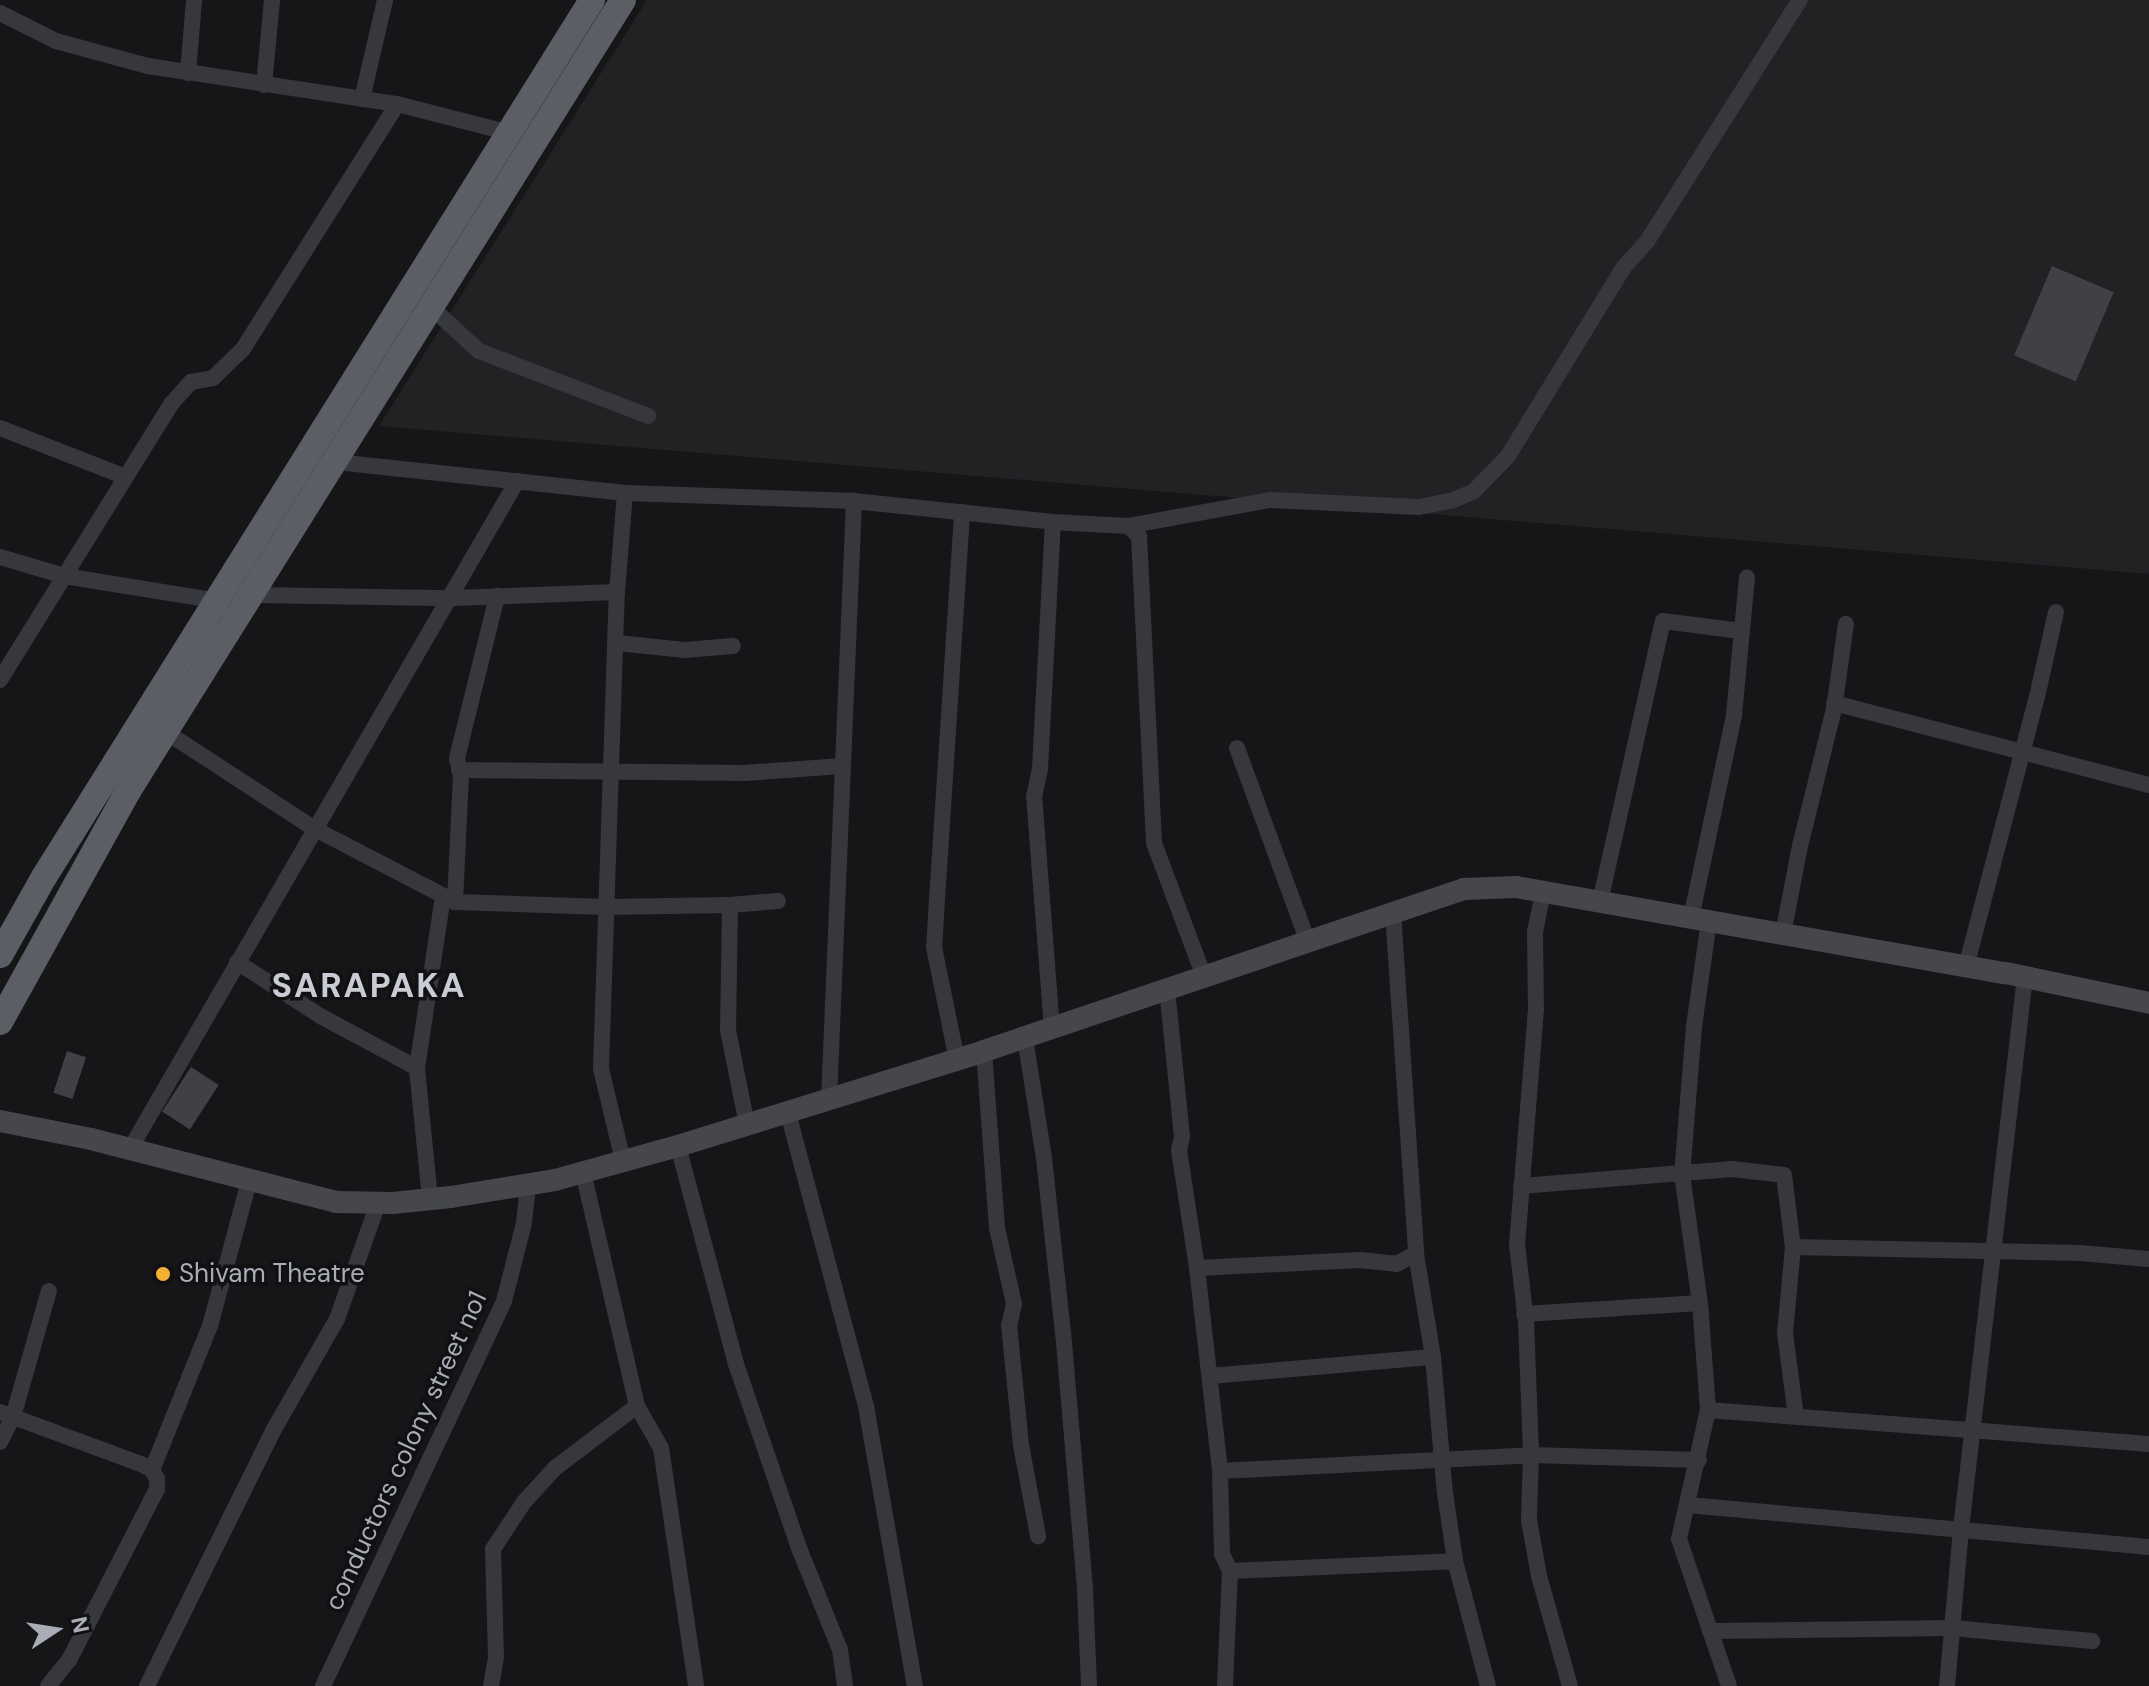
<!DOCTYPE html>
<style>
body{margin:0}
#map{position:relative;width:2149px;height:1686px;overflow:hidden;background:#161618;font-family:"DM Sans",sans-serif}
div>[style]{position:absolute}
.built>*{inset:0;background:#222225}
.building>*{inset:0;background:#404145;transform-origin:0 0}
.minor>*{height:16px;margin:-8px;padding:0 8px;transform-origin:8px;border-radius:8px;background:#37383d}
.secondary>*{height:22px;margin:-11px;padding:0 11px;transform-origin:11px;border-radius:11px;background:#45474d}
.trunk>*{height:26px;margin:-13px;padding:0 13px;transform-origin:13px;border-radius:13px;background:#5b5e65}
.dots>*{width:22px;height:22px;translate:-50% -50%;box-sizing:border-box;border:4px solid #111113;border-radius:50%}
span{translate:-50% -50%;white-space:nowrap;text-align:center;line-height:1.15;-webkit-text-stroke:7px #111113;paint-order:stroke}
.poi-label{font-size:26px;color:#a8adb8}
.left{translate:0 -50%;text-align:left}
.street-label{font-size:26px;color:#a8adb8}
.district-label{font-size:34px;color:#c9ccd4;font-weight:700;letter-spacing:2px}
.north{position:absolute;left:16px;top:1590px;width:80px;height:80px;-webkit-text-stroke:6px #111113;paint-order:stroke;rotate:78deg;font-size:22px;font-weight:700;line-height:32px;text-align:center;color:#a8adb8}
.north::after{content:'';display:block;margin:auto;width:28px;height:36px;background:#a8adb8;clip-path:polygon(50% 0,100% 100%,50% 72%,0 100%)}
</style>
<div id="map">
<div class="built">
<i style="clip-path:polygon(647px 0,2149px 0,2149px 574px,379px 426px)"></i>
</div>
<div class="building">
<i style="left:2052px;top:266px;width:67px;height:97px;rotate:23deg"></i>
<i style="left:67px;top:1051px;width:20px;height:44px;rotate:18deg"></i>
<i style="left:191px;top:1067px;width:33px;height:53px;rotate:33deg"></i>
</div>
<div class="minor">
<i style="left:0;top:13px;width:63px;rotate:26.6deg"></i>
<i style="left:56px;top:41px;width:95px;rotate:15.2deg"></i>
<i style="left:148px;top:66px;width:252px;rotate:8.7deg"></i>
<i style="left:397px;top:104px;width:117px;rotate:14.4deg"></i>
<i style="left:188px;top:73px;width:73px;rotate:-85.3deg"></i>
<i style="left:264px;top:85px;width:85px;rotate:-84.6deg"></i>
<i style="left:362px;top:99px;width:102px;rotate:-76.9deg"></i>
<i style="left:432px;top:308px;width:64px;rotate:42.5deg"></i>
<i style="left:479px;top:351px;width:181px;rotate:21deg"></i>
<i style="left:0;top:428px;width:135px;rotate:21.3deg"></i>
<i style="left:336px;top:462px;width:291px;rotate:6.1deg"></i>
<i style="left:625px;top:493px;width:229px;rotate:2deg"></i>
<i style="left:854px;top:501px;width:200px;rotate:6deg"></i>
<i style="left:1053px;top:522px;width:75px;rotate:3.1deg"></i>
<i style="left:1128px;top:526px;width:144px;rotate:-10.4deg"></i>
<i style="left:1270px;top:500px;width:149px;rotate:2.7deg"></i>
<i style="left:1419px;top:507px;width:33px;rotate:-11deg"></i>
<i style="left:1451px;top:501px;width:25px;rotate:-23deg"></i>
<i style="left:1474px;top:491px;width:49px;rotate:-45.8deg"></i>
<i style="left:1508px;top:456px;width:222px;rotate:-58.5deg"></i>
<i style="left:1624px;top:267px;width:36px;rotate:-48deg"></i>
<i style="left:1648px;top:240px;width:284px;rotate:-57.7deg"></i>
<i style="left:1128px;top:526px;width:15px;rotate:42deg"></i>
<i style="left:1139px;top:536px;width:307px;rotate:87.2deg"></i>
<i style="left:1154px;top:843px;width:143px;rotate:69.5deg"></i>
<i style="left:0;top:557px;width:67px;rotate:16.5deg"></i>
<i style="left:64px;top:576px;width:156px;rotate:9.2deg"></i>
<i style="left:253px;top:595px;width:200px;rotate:0.9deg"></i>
<i style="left:453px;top:598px;width:164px;rotate:-2.1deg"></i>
<i style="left:617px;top:643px;width:68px;rotate:5.9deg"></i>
<i style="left:685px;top:650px;width:48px;rotate:-4.8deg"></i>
<i style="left:0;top:680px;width:326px;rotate:-58.2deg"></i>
<i style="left:172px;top:403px;width:28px;rotate:-48deg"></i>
<i style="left:191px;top:382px;width:22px;rotate:-10deg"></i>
<i style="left:213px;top:378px;width:42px;rotate:-44deg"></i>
<i style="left:243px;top:349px;width:289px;rotate:-57.8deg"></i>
<i style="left:1834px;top:703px;width:325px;rotate:14.6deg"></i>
<i style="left:166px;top:732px;width:178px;rotate:33.1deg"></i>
<i style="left:315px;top:829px;width:158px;rotate:27.5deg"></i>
<i style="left:455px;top:902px;width:151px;rotate:1.9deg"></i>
<i style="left:606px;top:907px;width:124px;rotate:-0.9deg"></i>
<i style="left:730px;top:905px;width:125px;rotate:90.9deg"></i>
<i style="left:728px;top:1030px;width:97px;rotate:78.7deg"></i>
<i style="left:1237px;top:748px;width:207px;rotate:69.9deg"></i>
<i style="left:459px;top:770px;width:286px;rotate:0.6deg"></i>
<i style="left:745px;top:773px;width:97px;rotate:-4.1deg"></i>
<i style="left:1543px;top:892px;width:41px;rotate:101.3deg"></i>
<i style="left:1535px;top:932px;width:77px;rotate:89.3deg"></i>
<i style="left:1536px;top:1009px;width:236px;rotate:94.6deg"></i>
<i style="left:1517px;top:1244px;width:79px;rotate:83.4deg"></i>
<i style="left:1526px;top:1322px;width:133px;rotate:87.8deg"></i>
<i style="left:1531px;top:1455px;width:65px;rotate:91.8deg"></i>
<i style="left:1529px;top:1520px;width:57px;rotate:79.9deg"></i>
<i style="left:1539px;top:1576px;width:114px;rotate:74.3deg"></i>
<i style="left:455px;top:902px;width:126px;rotate:-87.3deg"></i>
<i style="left:461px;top:776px;width:18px;rotate:-103deg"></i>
<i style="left:457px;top:758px;width:167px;rotate:-76.1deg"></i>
<i style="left:1600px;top:902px;width:288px;rotate:-77.4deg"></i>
<i style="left:1663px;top:621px;width:79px;rotate:7.3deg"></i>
<i style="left:730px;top:905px;width:48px;rotate:-4.8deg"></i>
<i style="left:1393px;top:913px;width:342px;rotate:86.1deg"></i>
<i style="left:1416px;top:1254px;width:104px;rotate:80.6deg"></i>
<i style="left:1433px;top:1357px;width:137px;rotate:85deg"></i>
<i style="left:1445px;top:1493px;width:69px;rotate:81.6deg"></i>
<i style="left:1455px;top:1561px;width:129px;rotate:75.2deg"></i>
<i style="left:1691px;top:918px;width:208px;rotate:-78deg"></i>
<i style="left:1734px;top:715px;width:138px;rotate:-84.6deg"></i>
<i style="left:1709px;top:921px;width:106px;rotate:98.1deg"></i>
<i style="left:1694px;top:1026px;width:148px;rotate:94.6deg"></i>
<i style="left:1682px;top:1174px;width:130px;rotate:82.1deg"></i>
<i style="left:1700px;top:1303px;width:107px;rotate:85.7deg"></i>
<i style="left:1708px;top:1410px;width:132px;rotate:102.7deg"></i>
<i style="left:1679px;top:1539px;width:155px;rotate:71.2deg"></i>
<i style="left:1783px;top:934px;width:90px;rotate:-79.1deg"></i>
<i style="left:1800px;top:846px;width:141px;rotate:-76.1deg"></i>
<i style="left:1834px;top:709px;width:86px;rotate:-82deg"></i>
<i style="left:237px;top:962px;width:101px;rotate:32.9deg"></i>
<i style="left:322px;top:1017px;width:108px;rotate:28.2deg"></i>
<i style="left:1966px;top:967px;width:279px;rotate:-75.3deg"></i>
<i style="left:2037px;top:697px;width:87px;rotate:-77.4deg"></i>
<i style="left:1167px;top:989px;width:149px;rotate:84.2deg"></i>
<i style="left:1182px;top:1137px;width:13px;rotate:103deg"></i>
<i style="left:1179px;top:1150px;width:119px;rotate:81.3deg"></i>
<i style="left:1197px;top:1268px;width:204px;rotate:83.5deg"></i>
<i style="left:1220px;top:1471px;width:83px;rotate:88.6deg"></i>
<i style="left:1222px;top:1554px;width:19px;rotate:65deg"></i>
<i style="left:1230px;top:1571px;width:115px;rotate:92.5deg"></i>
<i style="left:1052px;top:1029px;width:233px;rotate:-94.4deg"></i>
<i style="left:1034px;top:797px;width:29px;rotate:-78deg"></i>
<i style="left:1040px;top:769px;width:247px;rotate:-87deg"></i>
<i style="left:1025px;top:1038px;width:121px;rotate:81deg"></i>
<i style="left:1044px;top:1158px;width:186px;rotate:83.8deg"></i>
<i style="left:1064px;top:1343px;width:248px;rotate:85.1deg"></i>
<i style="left:1085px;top:1590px;width:96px;rotate:87.6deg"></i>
<i style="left:984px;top:1051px;width:177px;rotate:85.8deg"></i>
<i style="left:997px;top:1228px;width:78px;rotate:77.4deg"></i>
<i style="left:1014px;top:1304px;width:22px;rotate:103deg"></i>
<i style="left:1009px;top:1325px;width:121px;rotate:84.3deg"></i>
<i style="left:1021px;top:1445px;width:93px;rotate:79.4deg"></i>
<i style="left:957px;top:1060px;width:115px;rotate:-101.5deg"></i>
<i style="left:934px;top:947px;width:436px;rotate:-86.3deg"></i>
<i style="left:829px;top:1100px;width:600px;rotate:-87.61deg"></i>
<i style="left:788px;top:1113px;width:303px;rotate:75.1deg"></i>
<i style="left:866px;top:1406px;width:284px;rotate:80.1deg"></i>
<i style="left:678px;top:1146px;width:226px;rotate:75.1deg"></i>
<i style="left:736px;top:1364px;width:194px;rotate:71.1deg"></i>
<i style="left:799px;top:1548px;width:110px;rotate:68.1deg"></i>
<i style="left:840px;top:1650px;width:36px;rotate:82deg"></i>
<i style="left:130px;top:1149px;width:772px;rotate:-59.91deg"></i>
<i style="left:623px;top:1161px;width:95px;rotate:-103.4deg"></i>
<i style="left:601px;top:1069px;width:477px;rotate:-88.1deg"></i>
<i style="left:617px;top:592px;width:99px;rotate:-85.4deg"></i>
<i style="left:583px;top:1172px;width:240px;rotate:77deg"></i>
<i style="left:637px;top:1406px;width:48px;rotate:60.3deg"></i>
<i style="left:661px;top:1448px;width:241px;rotate:81.6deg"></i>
<i style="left:1521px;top:1186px;width:212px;rotate:-4.6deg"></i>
<i style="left:1732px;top:1169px;width:52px;rotate:6.6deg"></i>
<i style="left:1784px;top:1175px;width:73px;rotate:82.9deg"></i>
<i style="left:1793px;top:1247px;width:86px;rotate:95.3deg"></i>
<i style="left:1785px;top:1333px;width:84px;rotate:82.5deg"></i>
<i style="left:430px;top:1199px;width:132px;rotate:-95.7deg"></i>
<i style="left:417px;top:1068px;width:174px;rotate:-81.4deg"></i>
<i style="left:1793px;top:1247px;width:287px;rotate:1.2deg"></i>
<i style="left:2080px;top:1253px;width:69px;rotate:5deg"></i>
<i style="left:1197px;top:1268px;width:163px;rotate:-2.8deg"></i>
<i style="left:1360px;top:1260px;width:36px;rotate:6deg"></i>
<i style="left:1396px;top:1264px;width:22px;rotate:-27deg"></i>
<i style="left:1524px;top:1314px;width:176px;rotate:-3.6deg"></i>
<i style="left:1210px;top:1376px;width:224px;rotate:-4.9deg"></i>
<i style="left:1708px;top:1410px;width:442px;rotate:4.4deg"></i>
<i style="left:0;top:1412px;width:153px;rotate:20.3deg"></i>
<i style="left:143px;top:1465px;width:10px;rotate:29deg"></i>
<i style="left:152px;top:1470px;width:10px;rotate:61deg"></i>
<i style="left:157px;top:1479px;width:10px;rotate:90deg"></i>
<i style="left:157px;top:1489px;width:192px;rotate:117.2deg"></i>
<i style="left:69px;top:1660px;width:33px;rotate:129deg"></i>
<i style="left:0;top:1442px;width:28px;rotate:-63deg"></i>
<i style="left:13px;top:1417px;width:131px;rotate:-74.1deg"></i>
<i style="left:152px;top:1470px;width:155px;rotate:-68.1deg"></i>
<i style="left:210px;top:1326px;width:150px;rotate:-74.9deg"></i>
<i style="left:1220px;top:1471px;width:311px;rotate:-2.9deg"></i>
<i style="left:1531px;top:1455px;width:168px;rotate:1.7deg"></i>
<i style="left:1688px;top:1505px;width:463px;rotate:5.2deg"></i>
<i style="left:1230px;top:1571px;width:225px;rotate:-2.5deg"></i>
<i style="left:1710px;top:1631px;width:242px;rotate:-0.7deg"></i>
<i style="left:1952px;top:1628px;width:141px;rotate:5.3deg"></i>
<i style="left:147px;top:1686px;width:284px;rotate:-63.7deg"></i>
<i style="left:273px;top:1431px;width:129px;rotate:-60.3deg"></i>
<i style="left:337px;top:1319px;width:123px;rotate:-70.5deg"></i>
<i style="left:323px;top:1686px;width:425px;rotate:-64.8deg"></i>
<i style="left:504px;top:1301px;width:81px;rotate:-75.6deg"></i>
<i style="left:524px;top:1223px;width:38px;rotate:-84deg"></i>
<i style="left:491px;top:1686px;width:29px;rotate:-80deg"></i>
<i style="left:496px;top:1657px;width:108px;rotate:-91.6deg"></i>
<i style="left:493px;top:1549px;width:56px;rotate:-56.6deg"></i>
<i style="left:524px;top:1502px;width:46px;rotate:-47.6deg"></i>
<i style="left:555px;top:1468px;width:103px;rotate:-37.1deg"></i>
<i style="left:1947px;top:1686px;width:158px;rotate:-84.9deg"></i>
<i style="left:1961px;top:1529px;width:556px;rotate:-83.39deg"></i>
</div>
<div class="secondary">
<i style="left:0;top:1121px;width:93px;rotate:11.2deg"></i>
<i style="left:91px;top:1139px;width:253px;rotate:14.4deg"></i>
<i style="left:336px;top:1202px;width:57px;rotate:1deg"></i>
<i style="left:393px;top:1203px;width:58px;rotate:-5.9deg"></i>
<i style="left:451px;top:1197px;width:105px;rotate:-9.3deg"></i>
<i style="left:555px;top:1180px;width:128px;rotate:-15.5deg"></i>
<i style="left:678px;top:1146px;width:320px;rotate:-17.2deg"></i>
<i style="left:984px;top:1051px;width:507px;rotate:-18.65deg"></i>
<i style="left:1464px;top:889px;width:52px;rotate:-2.2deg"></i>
<i style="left:1516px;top:887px;width:497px;rotate:10deg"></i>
<i style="left:2006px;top:973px;width:146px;rotate:11.8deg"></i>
</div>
<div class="trunk">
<i style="left:0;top:955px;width:90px;rotate:-60.6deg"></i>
<i style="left:44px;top:877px;width:1034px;rotate:-58deg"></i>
<i style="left:0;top:1022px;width:264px;rotate:-61deg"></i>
<i style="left:128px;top:791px;width:933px;rotate:-57.96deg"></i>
</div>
<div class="dots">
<i style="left:163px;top:1274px;background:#f2b134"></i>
</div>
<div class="poi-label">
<span class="left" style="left:179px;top:1274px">Shivam Theatre</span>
</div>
<div class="street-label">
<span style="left:406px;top:1451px;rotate:-65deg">conductors colony street no1</span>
</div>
<div class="district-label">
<span style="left:369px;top:986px">SARAPAKA</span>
</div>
<div class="north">N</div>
</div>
